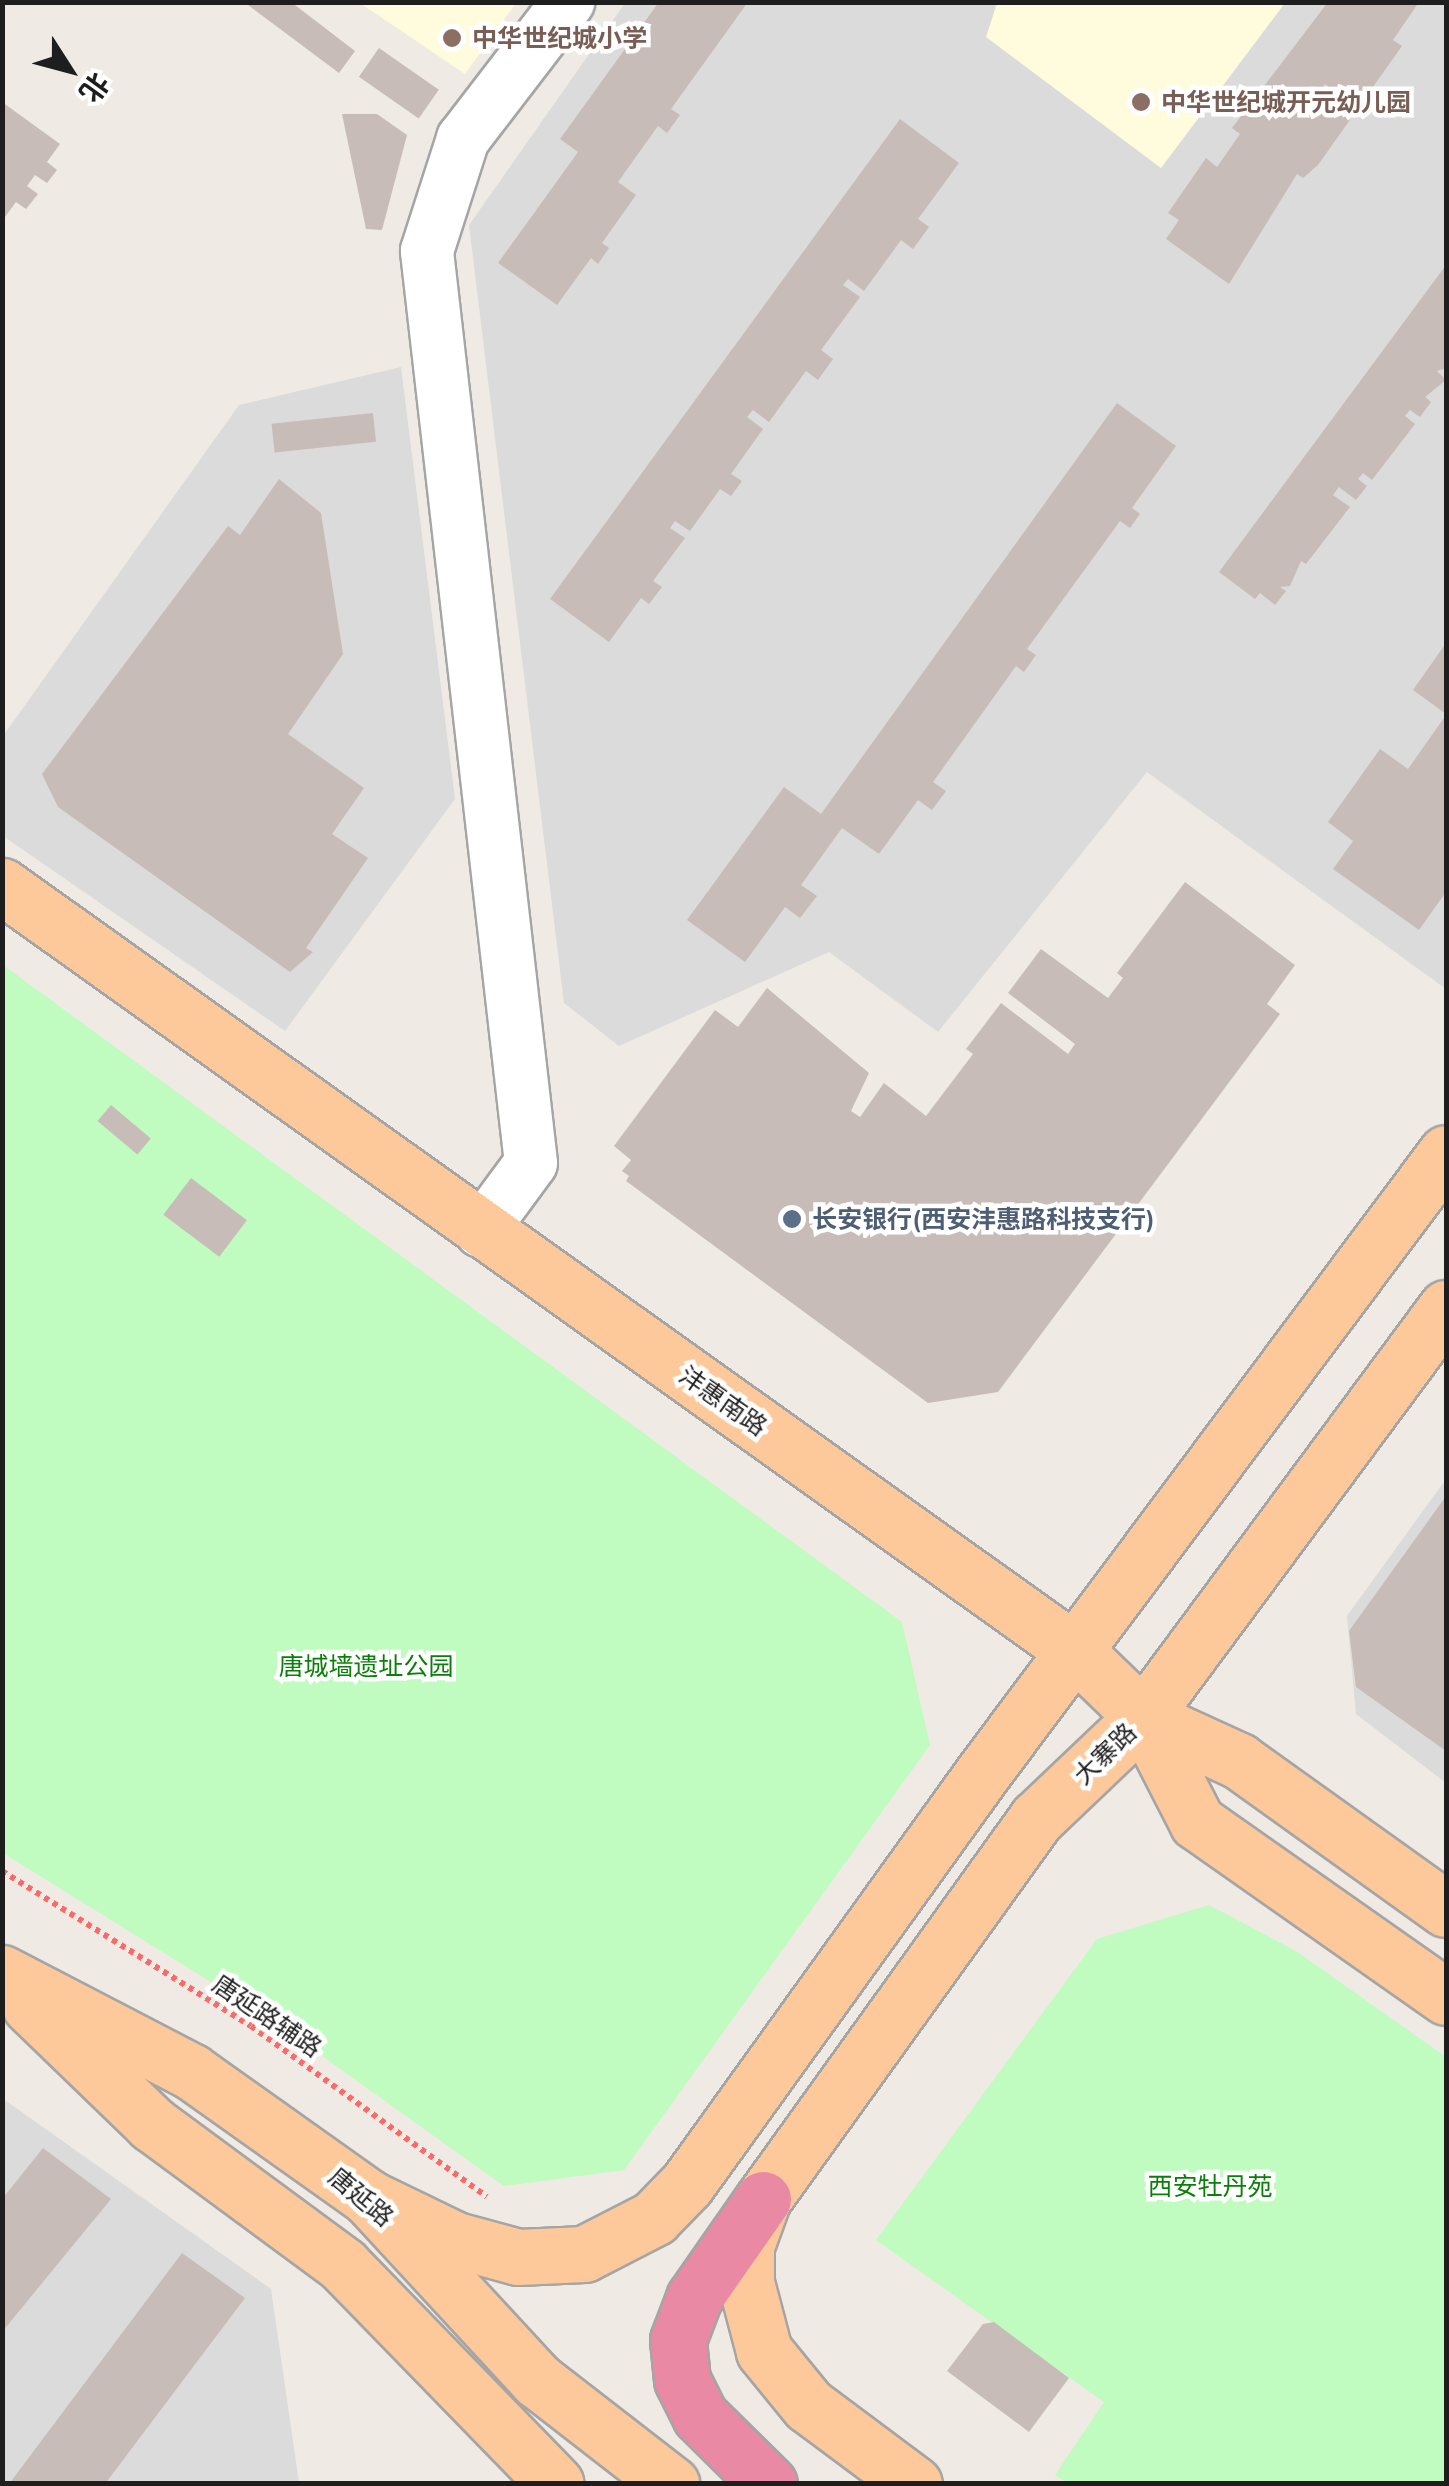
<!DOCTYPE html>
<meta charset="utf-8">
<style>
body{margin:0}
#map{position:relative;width:1449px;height:2486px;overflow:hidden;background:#efeae4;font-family:Mulish,"Noto Sans SC",sans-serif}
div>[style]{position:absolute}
.residential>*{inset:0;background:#dcdbdb}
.education>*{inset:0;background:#fffcdd}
.park>*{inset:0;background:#c0fbbf}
.building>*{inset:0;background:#c7bcb7;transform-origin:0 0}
.path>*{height:6px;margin-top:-3px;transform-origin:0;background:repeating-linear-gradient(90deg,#fd6967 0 5px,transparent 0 10px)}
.roads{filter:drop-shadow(2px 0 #a5a5a5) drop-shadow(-2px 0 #a5a5a5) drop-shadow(0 2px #a5a5a5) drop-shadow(0 -2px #a5a5a5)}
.minor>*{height:52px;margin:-26px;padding:0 26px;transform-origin:26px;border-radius:26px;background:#fff}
.major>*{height:55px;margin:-27.5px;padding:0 27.5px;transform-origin:27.5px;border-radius:27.5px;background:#fec99a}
.highway>*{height:55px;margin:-27.5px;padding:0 27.5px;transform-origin:27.5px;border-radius:27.5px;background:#e989a4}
.dots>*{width:28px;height:28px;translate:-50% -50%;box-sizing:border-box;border:5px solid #fff;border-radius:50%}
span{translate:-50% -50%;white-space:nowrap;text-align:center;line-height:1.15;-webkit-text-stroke:9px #fff;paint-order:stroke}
.education-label{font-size:25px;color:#785e54;font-weight:700}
.left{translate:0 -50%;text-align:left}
.service-label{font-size:25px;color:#4e5e75;font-weight:700}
.street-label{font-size:25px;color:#1e1e1e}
.park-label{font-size:25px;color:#0a7f09}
.frame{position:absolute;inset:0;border:5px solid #1e1e1e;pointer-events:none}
.north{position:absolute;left:20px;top:20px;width:100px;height:100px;-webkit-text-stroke:8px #fff;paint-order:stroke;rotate:126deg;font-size:28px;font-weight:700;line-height:40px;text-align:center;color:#1e1e1e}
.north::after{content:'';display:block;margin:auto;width:35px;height:45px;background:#1e1e1e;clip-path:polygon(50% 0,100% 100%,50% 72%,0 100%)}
</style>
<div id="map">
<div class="residential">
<i style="clip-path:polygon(625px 3px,1446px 3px,1446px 989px,1147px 772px,938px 1032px,829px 952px,619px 1046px,564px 1003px,469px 225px)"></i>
<i style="clip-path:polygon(401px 367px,455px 799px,285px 1031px,3px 836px,3px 736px,239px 405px)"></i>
<i style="clip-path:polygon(1446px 1479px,1446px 1783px,1356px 1714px,1347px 1616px)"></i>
<i style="clip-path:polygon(2px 2098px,271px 2289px,299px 2483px,3px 2483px)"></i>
</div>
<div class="education">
<i style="clip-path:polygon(360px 3px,516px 3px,465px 74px)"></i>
<i style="clip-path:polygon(997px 3px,997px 2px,1285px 3px,1161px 168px,986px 37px)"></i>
</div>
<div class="park">
<i style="clip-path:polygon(3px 965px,902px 1622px,930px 1745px,624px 2170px,504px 2186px,269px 2018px,3px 1853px)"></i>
<i style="clip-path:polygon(1209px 1905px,1296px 1951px,1446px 2057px,1446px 2483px,1067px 2483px,1055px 2475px,1104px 2402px,876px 2240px,1097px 1939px)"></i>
</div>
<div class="building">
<i style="clip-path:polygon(244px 2px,291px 2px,355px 51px,339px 73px)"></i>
<i style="clip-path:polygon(659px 2px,748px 2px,671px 109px,680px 115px,667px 133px,658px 126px,618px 182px,636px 195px,602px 243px,609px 248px,598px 264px,591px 258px,557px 305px,498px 263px,578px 152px,560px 139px)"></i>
<i style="clip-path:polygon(1328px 2px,1419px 2px,1393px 40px,1402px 46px,1358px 108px,1325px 84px,1318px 94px,1352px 117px,1318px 165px,1303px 178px,1297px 174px,1229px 284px,1166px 239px,1179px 220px,1168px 213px,1206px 158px,1217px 167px,1240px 134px,1232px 128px)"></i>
<i style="left:379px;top:48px;width:73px;height:35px;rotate:35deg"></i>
<i style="clip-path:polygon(2px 102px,60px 144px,47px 162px,57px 170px,47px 183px,35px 175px,27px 186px,38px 194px,26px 209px,16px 202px,2px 221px)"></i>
<i style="clip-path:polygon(342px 114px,377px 114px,407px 135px,382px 230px,366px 229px)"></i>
<i style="clip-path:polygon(900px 119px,959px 163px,918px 219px,929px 227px,913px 249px,901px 240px,864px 291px,848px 279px,843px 285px,860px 297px,821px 350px,833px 359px,818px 380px,806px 371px,769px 422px,753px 410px,747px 417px,763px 429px,731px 474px,742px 481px,731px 496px,720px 489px,690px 531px,675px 521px,670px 528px,685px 538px,653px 581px,662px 587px,649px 604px,641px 598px,609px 642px,550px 599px)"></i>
<i style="clip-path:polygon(1446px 265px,1446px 368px,1437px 371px,1446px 380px,1425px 397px,1431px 402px,1420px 417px,1410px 410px,1405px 416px,1415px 424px,1372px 480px,1363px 473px,1358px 479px,1367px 486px,1356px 500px,1339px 487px,1333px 495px,1350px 507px,1306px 564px,1301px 561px,1290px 586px,1280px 587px,1286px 591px,1275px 605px,1260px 593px,1255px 599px,1219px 572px)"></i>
<i style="clip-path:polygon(1117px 403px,1176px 446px,1132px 508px,1140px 514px,1130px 528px,1120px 521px,1027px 649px,1036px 655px,1024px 672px,1016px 666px,933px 782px,946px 791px,932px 810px,918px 800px,879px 854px,842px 828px,801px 885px,817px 896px,800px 918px,785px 907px,745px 962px,687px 920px,784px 787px,821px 814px)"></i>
<i style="left:373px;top:413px;width:29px;height:102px;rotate:84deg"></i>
<i style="clip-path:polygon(279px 479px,321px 513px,343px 654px,288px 734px,364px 788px,332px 834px,368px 858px,306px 948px,313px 952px,290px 972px,58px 807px,42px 774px,228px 526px,240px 535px)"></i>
<i style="clip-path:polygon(1446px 643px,1446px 714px,1413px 690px)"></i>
<i style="clip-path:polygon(1446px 715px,1446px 892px,1419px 930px,1333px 869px,1353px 841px,1328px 822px,1380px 749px,1408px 769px)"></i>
<i style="clip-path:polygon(1185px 882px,1295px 965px,1267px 1004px,1280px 1014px,998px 1392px,928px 1403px,626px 1181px,629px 1176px,622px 1171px,631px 1160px,614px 1146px,715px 1010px,738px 1027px,767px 988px,869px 1073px,851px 1111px,860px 1117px,884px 1083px,926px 1116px,973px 1054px,966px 1049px,1001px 1003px,1068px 1054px,1075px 1044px,1008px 993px,1041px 949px,1108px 998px,1123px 978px,1117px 973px)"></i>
<i style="left:111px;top:1105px;width:52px;height:21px;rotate:40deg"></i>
<i style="left:191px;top:1178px;width:70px;height:46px;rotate:37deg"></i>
<i style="clip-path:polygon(1444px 1499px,1446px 1501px,1446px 1751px,1356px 1687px,1349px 1631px)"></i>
<i style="clip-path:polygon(43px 2148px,111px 2199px,2px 2332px,2px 2199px)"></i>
<i style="clip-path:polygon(182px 2253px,245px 2298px,105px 2484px,9px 2484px)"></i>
<i style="clip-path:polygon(994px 2322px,1069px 2378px,1029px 2432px,947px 2371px,983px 2324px)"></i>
</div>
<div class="path">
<i style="left:2px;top:1871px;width:293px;rotate:31.9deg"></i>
<i style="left:251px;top:2026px;width:291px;rotate:35.9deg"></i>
</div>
<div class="roads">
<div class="minor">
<i style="left:481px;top:1231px;width:84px;rotate:-53.7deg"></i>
<i style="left:531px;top:1163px;width:918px;rotate:-96.51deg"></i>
<i style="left:427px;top:251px;width:118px;rotate:-72.2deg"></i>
<i style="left:463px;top:139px;width:173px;rotate:-52.5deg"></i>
</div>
<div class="major">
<i style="left:2px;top:886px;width:1318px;rotate:35.49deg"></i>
<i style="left:1075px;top:1651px;width:95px;rotate:44.1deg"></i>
<i style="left:1143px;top:1717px;width:106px;rotate:24.6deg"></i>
<i style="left:1239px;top:1761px;width:254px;rotate:35.6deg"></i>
<i style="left:1143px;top:1717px;width:118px;rotate:62.8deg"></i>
<i style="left:1197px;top:1822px;width:304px;rotate:35.1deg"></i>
<i style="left:2px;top:1973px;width:214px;rotate:27.5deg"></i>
<i style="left:192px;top:2072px;width:217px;rotate:35.4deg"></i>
<i style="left:369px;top:2198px;width:248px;rotate:47.3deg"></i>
<i style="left:537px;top:2380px;width:170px;rotate:37.8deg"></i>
<i style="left:30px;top:2006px;width:170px;rotate:44deg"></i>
<i style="left:152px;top:2124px;width:237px;rotate:36.4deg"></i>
<i style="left:343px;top:2265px;width:305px;rotate:45.8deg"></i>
<i style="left:369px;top:2198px;width:97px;rotate:25.8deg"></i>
<i style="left:456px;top:2240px;width:64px;rotate:15.3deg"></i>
<i style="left:518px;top:2257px;width:66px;rotate:-2.6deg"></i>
<i style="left:584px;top:2254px;width:79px;rotate:-27.2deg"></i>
<i style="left:654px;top:2218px;width:47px;rotate:-45.9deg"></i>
<i style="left:687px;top:2184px;width:505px;rotate:-54.26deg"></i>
<i style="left:982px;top:1774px;width:775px;rotate:-53.23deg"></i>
<i style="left:914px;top:2484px;width:132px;rotate:-143.3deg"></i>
<i style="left:808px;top:2405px;width:70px;rotate:-129.2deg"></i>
<i style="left:764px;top:2351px;width:70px;rotate:-104.8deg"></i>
<i style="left:746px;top:2283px;width:37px;rotate:-90deg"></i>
<i style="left:746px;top:2246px;width:50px;rotate:-70.1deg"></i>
<i style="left:763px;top:2199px;width:469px;rotate:-54.3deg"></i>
<i style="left:1037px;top:1818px;width:146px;rotate:-43.6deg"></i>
<i style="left:1143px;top:1717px;width:509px;rotate:-53.47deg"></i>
</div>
<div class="highway">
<i style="left:763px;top:2199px;width:121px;rotate:124.9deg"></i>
<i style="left:694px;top:2298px;width:45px;rotate:110.9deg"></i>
<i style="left:678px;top:2340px;width:40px;rotate:84.3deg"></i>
<i style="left:682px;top:2380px;width:40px;rotate:63.4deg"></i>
<i style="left:700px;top:2416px;width:97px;rotate:44.6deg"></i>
</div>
</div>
<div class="dots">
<i style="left:452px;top:38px;background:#8d6e63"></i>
<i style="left:1141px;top:102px;background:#8d6e63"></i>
<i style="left:792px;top:1219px;background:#5c6f8a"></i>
</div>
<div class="education-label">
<span class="left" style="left:472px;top:38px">中华世纪城小学</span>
<span class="left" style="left:1161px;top:102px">中华世纪城开元幼儿园</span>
</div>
<div class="service-label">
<span class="left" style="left:812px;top:1219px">长安银行(西安沣惠路科技支行)</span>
</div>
<div class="street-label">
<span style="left:723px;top:1401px;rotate:35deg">沣惠南路</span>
<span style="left:1105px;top:1754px;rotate:-44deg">大寨路</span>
<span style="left:267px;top:2016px;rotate:34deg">唐延路辅路</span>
<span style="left:361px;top:2197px;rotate:40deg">唐延路</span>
</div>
<div class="park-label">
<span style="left:366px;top:1666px">唐城墙遗址公园</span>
<span style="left:1210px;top:2186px">西安牡丹苑</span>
</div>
<div class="frame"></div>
<div class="north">北</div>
</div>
